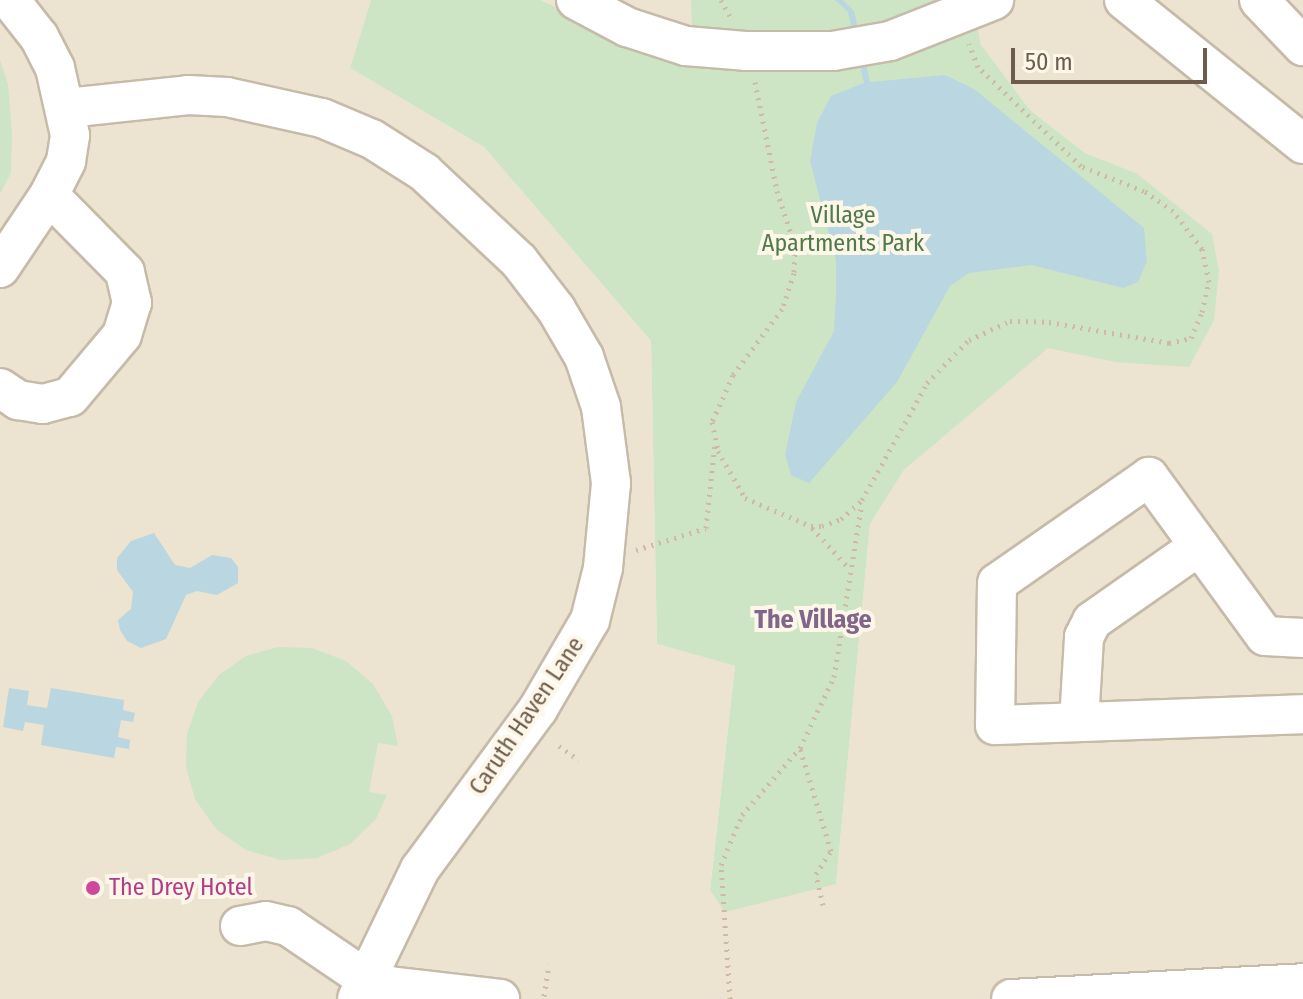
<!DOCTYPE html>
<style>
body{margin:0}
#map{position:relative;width:1303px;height:999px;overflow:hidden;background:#f9f3e3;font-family:"Fira Sans Condensed",sans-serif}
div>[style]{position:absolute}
.residential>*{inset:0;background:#ede3d1}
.green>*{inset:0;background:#cde5c4}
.water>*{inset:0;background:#bad6e0}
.path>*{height:5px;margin-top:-2.5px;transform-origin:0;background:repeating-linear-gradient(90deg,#d0b9a2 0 2px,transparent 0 8px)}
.roads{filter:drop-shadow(2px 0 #c6baa9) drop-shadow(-2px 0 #c6baa9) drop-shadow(0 2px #c6baa9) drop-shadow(0 -2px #c6baa9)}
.minor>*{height:38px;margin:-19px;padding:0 19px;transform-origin:19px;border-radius:19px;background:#fff}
.dots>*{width:22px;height:22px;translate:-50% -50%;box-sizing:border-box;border:4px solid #fdf7e9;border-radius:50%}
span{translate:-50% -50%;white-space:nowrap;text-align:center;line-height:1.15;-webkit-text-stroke:8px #fdf7e9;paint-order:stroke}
.park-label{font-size:24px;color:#517949}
.street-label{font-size:24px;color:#6e5d4c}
.hotel-label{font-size:24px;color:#b23c85}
.left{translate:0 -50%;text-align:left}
.neighbourhood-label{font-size:26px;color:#82658b;font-weight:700}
.scale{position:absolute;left:1011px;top:48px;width:196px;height:36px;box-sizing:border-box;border:4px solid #6e5d4c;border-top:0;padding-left:10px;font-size:24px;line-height:28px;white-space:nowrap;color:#6e5d4c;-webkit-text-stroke:6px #fdf7e9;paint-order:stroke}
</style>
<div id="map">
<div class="residential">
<i style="clip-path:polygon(0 0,371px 0,350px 68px,484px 147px,651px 341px,657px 644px,735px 666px,710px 889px,836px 884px,870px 524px,904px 470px,1048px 347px,1115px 362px,1136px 173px,1085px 153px,1030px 110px,980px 43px,648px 47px,540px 0,691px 0,693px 36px,944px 0,1303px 0,1303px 999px,0 999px)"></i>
</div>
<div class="green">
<i style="clip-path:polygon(371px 0,540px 0,649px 47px,692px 36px,691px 0,974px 0,980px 43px,1030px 110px,1085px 153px,1136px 173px,1212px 234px,1219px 271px,1214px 320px,1189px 367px,1115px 362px,1048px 348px,904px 470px,870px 524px,836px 884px,725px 912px,710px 890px,735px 666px,657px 644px,651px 341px,484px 147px,350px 68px)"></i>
<i style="clip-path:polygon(0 60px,8px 84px,12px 134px,11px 173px,0 194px)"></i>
<i style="clip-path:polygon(278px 647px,312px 648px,346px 661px,373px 684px,392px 716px,398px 746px,378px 743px,369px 792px,387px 795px,376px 819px,350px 844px,317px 858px,281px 860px,246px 850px,216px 829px,195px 799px,186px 767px,187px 734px,198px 702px,219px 675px,246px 656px)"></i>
</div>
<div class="water">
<i style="clip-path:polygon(835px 0,843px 0,854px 11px,870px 82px,945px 75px,974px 89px,1144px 228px,1147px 261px,1138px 282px,1123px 288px,1031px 265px,969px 273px,950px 286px,897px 382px,809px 483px,791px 475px,785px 455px,796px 402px,834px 331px,836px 295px,836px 261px,810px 161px,817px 123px,831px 96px,864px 83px,848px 12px)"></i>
<i style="clip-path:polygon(154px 533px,175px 565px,190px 568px,212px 555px,231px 558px,238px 567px,238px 583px,217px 595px,197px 591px,186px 595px,166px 639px,141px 648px,127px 641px,120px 630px,118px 620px,131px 609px,133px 592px,117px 570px,117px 558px,131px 541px)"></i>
<i style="clip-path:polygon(9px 688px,29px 691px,27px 705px,47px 708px,51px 688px,124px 700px,123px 710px,135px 713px,133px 722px,121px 720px,118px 737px,130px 740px,129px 749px,116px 747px,114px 758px,41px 745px,44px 725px,25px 722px,23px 731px,3px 727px)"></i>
</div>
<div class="path">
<i style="left:721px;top:0;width:23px;rotate:61deg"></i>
<i style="left:755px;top:82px;width:111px;rotate:78.6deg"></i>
<i style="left:777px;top:191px;width:58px;rotate:71.9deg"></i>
<i style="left:795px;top:246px;width:27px;rotate:92deg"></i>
<i style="left:794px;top:273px;width:38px;rotate:108deg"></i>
<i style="left:782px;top:309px;width:82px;rotate:126.6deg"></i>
<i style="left:733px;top:375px;width:51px;rotate:114.1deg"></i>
<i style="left:712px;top:422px;width:30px;rotate:78deg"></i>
<i style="left:718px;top:451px;width:54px;rotate:60.1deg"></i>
<i style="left:745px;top:498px;width:72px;rotate:23deg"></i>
<i style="left:811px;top:526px;width:11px"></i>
<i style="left:822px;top:526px;width:20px;rotate:-20deg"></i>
<i style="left:841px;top:519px;width:28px;rotate:-42deg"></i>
<i style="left:862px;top:500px;width:134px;rotate:-60.9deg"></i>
<i style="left:927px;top:383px;width:60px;rotate:-45.7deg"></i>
<i style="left:969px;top:340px;width:45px;rotate:-24.9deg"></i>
<i style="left:1010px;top:321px;width:39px;rotate:1deg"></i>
<i style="left:1049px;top:322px;width:122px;rotate:9.9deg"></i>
<i style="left:1169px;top:343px;width:23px;rotate:-13deg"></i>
<i style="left:1191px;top:338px;width:28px;rotate:-67deg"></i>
<i style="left:1202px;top:312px;width:31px;rotate:-77deg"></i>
<i style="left:1209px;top:282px;width:34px;rotate:-102deg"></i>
<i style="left:1202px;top:249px;width:48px;rotate:-127.3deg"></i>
<i style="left:1173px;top:211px;width:35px;rotate:-145deg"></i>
<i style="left:1144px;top:191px;width:68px;rotate:-158.4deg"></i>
<i style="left:1081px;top:166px;width:143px;rotate:-136.1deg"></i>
<i style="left:978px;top:67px;width:25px;rotate:-111deg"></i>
<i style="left:812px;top:528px;width:53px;rotate:47.3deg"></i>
<i style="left:636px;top:550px;width:73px;rotate:-17.4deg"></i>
<i style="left:706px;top:528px;width:86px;rotate:-84deg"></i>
<i style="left:559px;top:746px;width:24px;rotate:35deg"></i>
<i style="left:823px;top:905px;width:32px;rotate:-103deg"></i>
<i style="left:816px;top:874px;width:27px;rotate:-57deg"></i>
<i style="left:831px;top:851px;width:108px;rotate:-106.8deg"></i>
<i style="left:800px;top:748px;width:79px;rotate:-64.4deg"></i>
<i style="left:834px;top:677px;width:176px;rotate:-80.9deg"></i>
<i style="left:544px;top:996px;width:32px;rotate:-81deg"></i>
<i style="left:730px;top:999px;width:134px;rotate:-93.8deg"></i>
<i style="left:721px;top:865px;width:54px;rotate:-67.2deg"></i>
<i style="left:742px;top:815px;width:89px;rotate:-49.1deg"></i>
</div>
<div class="roads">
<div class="minor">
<i style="left:576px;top:0;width:58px;rotate:27.9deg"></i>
<i style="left:627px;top:27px;width:62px;rotate:17.9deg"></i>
<i style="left:686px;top:46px;width:59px;rotate:4.8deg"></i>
<i style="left:745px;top:51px;width:88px"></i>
<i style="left:833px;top:51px;width:58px;rotate:-10deg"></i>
<i style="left:890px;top:41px;width:112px;rotate:-21.5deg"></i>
<i style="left:1124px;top:0;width:230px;rotate:38.8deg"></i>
<i style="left:1259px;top:0;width:64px;rotate:46.3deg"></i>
<i style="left:67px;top:108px;width:122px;rotate:-6.1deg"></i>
<i style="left:188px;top:95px;width:39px;rotate:3deg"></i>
<i style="left:227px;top:97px;width:97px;rotate:12.5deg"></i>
<i style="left:322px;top:118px;width:54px;rotate:22.8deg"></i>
<i style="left:372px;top:139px;width:62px;rotate:32.4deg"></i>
<i style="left:424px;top:172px;width:130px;rotate:43.1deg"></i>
<i style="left:519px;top:261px;width:61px;rotate:52.4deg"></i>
<i style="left:556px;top:309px;width:56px;rotate:59.7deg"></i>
<i style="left:584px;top:357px;width:53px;rotate:71.2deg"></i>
<i style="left:601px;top:407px;width:77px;rotate:82.5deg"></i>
<i style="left:611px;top:483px;width:85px;rotate:95.4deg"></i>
<i style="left:603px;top:568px;width:54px;rotate:104deg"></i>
<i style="left:590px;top:620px;width:103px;rotate:120.3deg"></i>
<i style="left:538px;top:709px;width:199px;rotate:126.4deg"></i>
<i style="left:420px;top:869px;width:144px;rotate:115.9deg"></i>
<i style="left:0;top:268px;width:88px;rotate:-56.1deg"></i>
<i style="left:49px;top:195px;width:38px;rotate:-63deg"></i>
<i style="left:66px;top:161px;width:26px;rotate:-81deg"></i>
<i style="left:70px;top:135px;width:69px;rotate:-102.6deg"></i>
<i style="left:55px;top:68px;width:35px;rotate:-117deg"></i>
<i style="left:39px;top:37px;width:47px;rotate:-128.1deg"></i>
<i style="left:0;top:388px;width:22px;rotate:34deg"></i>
<i style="left:18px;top:400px;width:25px;rotate:9deg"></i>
<i style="left:43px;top:404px;width:28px;rotate:-15deg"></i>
<i style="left:70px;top:397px;width:81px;rotate:-50deg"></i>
<i style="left:122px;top:335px;width:34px;rotate:-73deg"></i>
<i style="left:132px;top:303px;width:32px;rotate:-103deg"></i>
<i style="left:125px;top:272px;width:108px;rotate:-134.6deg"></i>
<i style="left:1303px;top:638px;width:38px;rotate:-177deg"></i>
<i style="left:1265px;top:636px;width:197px;rotate:-126.1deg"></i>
<i style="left:1149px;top:477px;width:185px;rotate:145.1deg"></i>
<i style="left:997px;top:583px;width:142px;rotate:90.8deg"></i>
<i style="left:995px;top:725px;width:308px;rotate:-2deg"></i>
<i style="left:1079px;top:722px;width:85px;rotate:-86.6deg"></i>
<i style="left:1084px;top:637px;width:18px;rotate:-63deg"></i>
<i style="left:1092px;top:621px;width:131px;rotate:-35deg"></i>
<i style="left:240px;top:926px;width:26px;rotate:-11deg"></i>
<i style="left:266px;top:921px;width:23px;rotate:13deg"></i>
<i style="left:288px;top:926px;width:94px;rotate:34.2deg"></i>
<i style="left:366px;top:979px;width:25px;rotate:16deg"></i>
<i style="left:390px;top:986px;width:111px;rotate:6.7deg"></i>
<i style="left:1011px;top:999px;width:292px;rotate:-3.1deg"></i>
</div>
</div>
<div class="dots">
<i style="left:93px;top:888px;background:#d1479c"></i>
</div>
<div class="park-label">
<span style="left:843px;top:230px">Village<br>Apartments Park</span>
</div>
<div class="street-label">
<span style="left:527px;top:716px;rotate:-56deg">Caruth Haven Lane</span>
</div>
<div class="hotel-label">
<span class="left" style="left:109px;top:888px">The Drey Hotel</span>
</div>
<div class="neighbourhood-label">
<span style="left:813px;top:620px">The Village</span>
</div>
<div class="scale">50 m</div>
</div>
